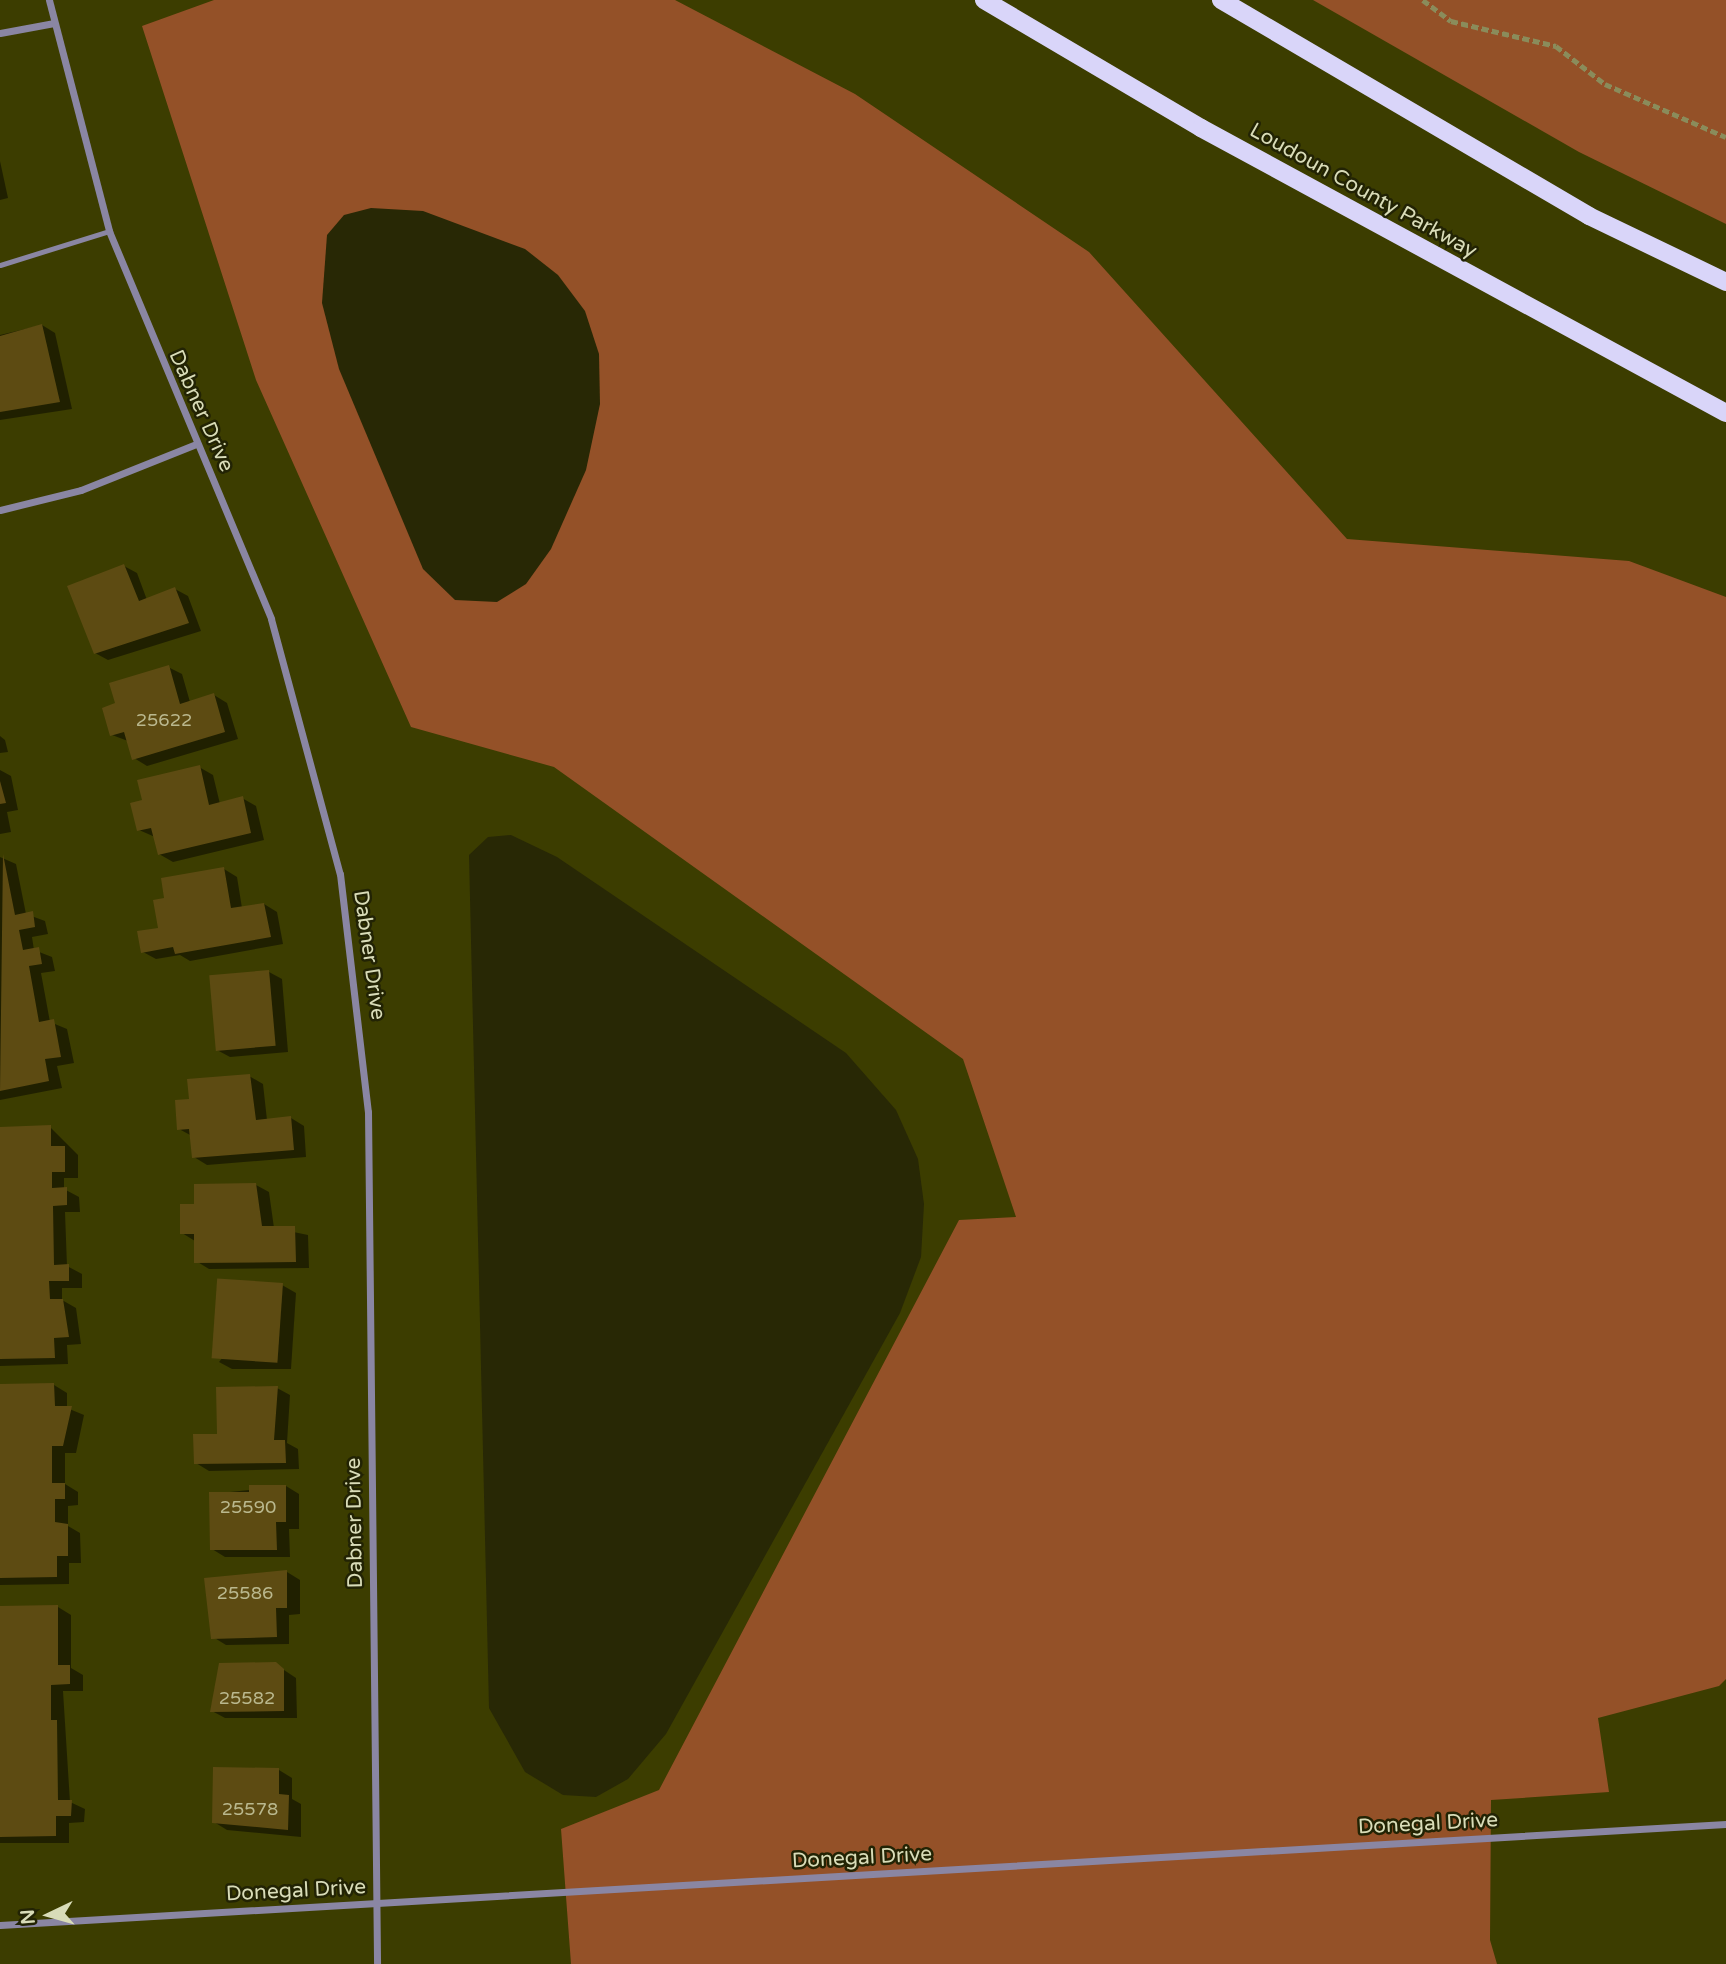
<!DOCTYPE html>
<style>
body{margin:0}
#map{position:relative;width:1726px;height:1964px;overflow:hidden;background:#3c3d00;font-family:"Varela Round",sans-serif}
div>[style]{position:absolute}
.green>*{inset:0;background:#945128}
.water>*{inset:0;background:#282805}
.shadow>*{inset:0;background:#0007}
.building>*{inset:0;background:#5d4b12;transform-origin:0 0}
.path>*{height:4.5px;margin-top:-2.25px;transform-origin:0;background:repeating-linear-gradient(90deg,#8a8c5b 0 7px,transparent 0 10.5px)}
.service>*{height:5px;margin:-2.5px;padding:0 2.5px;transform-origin:2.5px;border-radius:2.5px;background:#8a86a3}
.minor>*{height:7px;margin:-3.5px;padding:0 3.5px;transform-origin:3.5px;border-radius:3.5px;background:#8a86a3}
.primary>*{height:18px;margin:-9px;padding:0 9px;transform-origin:9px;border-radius:9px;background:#d9d5f9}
span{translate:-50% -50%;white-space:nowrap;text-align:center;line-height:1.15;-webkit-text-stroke:5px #222304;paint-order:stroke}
.number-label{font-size:18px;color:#bab88e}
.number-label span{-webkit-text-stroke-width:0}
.street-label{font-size:21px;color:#d9dcb8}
.north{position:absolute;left:14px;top:1880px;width:70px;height:70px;-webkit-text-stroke:5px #222304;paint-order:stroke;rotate:265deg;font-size:19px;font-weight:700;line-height:28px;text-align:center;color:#d9dcb8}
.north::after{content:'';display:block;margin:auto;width:24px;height:32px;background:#d9dcb8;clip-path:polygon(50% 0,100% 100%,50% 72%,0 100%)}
</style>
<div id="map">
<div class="green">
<i style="clip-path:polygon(214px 0,675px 0,855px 94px,1089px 252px,1347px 539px,1629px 561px,1726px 597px,1726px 1679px,1719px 1686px,1598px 1718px,1609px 1792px,1491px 1800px,1490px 1940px,1497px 1964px,571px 1964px,561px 1829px,659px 1790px,959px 1220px,1016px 1217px,963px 1059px,554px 767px,411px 727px,256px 380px,142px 26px)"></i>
<i style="clip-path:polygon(1313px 0,1726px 0,1726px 224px,1579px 152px)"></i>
</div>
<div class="water">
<i style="clip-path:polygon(371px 208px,423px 211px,525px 249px,558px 275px,585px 311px,599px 354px,600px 404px,586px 470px,551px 549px,526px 584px,497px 602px,455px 600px,423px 569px,339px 369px,322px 303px,327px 235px,344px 215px)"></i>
<i style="clip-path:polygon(511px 835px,557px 857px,846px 1053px,896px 1110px,918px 1159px,924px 1204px,921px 1257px,900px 1313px,666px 1734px,628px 1779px,596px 1797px,563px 1795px,525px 1772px,489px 1708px,469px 855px,488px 837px)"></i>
</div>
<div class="shadow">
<i style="clip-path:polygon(0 161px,8px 198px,0 200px)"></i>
<i style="clip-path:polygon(42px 325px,55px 333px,72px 409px,0 420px,0 335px)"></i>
<i style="clip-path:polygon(124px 566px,137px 573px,147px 600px,175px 589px,188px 596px,201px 631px,108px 660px,95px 653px)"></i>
<i style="clip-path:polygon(168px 667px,182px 674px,190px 702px,214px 695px,227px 703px,238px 739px,147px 766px,134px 758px,128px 741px,112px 735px,117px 705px)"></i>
<i style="clip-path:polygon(0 736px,5px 740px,8px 752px,0 753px)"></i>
<i style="clip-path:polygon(199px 767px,213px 775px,220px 804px,242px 798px,256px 806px,264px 840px,173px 862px,159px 854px,155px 837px,139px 830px)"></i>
<i style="clip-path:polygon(0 770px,11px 776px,18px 810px,7px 812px,11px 832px,0 834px)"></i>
<i style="clip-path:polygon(0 857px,16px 864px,26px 914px,45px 921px,48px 934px,32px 937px,34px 950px,52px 957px,55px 971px,41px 973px,50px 1022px,67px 1029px,74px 1063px,57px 1066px,62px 1088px,0 1100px)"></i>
<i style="clip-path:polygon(224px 869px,237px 877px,242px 908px,264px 904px,277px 912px,283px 944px,190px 961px,180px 955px,156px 959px,143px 952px)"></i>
<i style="clip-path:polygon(269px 972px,282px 979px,288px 1052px,230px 1057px,217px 1050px)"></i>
<i style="clip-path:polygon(249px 1076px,263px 1084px,267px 1120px,291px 1118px,304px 1126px,306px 1157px,207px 1165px,194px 1157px,192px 1136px,179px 1129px)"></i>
<i style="clip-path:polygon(50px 1127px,78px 1155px,78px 1178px,64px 1178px,64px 1189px,79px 1197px,80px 1212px,65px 1212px,67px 1266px,82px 1274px,82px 1288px,62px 1288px,62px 1300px,76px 1308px,81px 1344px,67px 1345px,68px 1364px,0 1366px,0 1128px)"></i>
<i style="clip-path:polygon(256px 1185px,269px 1192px,274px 1228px,308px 1235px,309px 1268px,209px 1269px,196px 1261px,195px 1241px,182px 1233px,196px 1206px)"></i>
<i style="clip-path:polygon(282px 1285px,296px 1293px,291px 1369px,232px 1369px,219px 1362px)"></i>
<i style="clip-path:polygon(54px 1385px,67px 1393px,67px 1408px,84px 1415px,76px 1453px,65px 1453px,65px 1484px,78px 1492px,78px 1505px,68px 1506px,68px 1526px,80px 1533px,81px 1563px,69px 1563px,69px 1584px,0 1585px,0 1386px)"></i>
<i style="clip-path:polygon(277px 1388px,290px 1395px,287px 1443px,298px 1449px,299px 1469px,209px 1471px,196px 1463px)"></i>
<i style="clip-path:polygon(286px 1486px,299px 1494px,299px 1529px,289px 1529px,290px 1557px,225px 1557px,212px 1549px,211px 1494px)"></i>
<i style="clip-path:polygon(287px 1572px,300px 1580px,300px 1614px,289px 1615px,289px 1644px,226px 1645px,213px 1637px)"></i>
<i style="clip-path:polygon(58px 1607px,71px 1615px,71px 1668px,83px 1675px,83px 1691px,63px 1691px,70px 1802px,85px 1809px,84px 1822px,69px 1823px,69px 1843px,0 1843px,0 1608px)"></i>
<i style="clip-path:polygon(275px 1664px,296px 1678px,297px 1718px,225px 1718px,212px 1711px)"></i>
<i style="clip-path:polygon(279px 1770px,292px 1778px,292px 1799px,301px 1804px,301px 1837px,227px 1830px,214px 1822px)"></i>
</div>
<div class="building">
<i style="clip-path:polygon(42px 324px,60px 402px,0 412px,0 336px)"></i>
<i style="clip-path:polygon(124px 564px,139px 601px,175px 587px,189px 623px,94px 654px,67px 586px)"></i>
<i style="clip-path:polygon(169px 665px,180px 704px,214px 693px,225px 732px,132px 760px,124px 732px,110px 736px,102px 708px,115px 703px,109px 683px)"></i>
<i style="clip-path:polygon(200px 765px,209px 805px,243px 796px,251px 833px,158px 855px,151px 828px,137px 831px,130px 803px,142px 800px,137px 780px)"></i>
<i style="clip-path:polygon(0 781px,6px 803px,0 804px)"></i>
<i style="clip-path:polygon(3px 854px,15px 915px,33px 911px,35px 927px,19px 930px,23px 950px,39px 947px,42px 964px,29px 966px,39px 1022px,54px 1019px,61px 1057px,45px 1059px,49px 1081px,0 1091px)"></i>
<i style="clip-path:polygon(224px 867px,231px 908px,264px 903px,271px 937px,175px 954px,173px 947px,141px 953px,137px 931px,158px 928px,153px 900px,164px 898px,161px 878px)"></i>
<i style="left:269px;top:970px;width:76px;height:60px;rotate:85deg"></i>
<i style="clip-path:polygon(250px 1074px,256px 1120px,291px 1116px,294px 1150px,192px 1158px,189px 1129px,177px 1130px,175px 1100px,189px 1099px,187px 1079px)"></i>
<i style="clip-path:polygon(51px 1125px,51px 1146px,65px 1146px,65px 1172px,52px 1172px,52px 1188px,67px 1187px,67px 1205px,53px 1206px,54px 1265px,69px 1264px,69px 1281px,49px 1281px,50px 1299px,63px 1299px,69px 1337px,54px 1338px,55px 1358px,0 1359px,0 1127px)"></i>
<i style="clip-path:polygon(256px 1183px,262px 1226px,295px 1226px,296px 1262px,194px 1263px,194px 1234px,180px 1234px,180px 1204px,194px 1204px,194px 1184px)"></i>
<i style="left:283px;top:1283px;width:80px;height:66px;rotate:94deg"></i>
<i style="clip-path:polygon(54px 1383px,55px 1406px,72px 1406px,63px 1446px,52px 1446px,52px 1483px,65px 1483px,65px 1499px,55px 1499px,55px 1522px,68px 1524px,68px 1556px,57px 1556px,57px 1577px,0 1578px,0 1384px)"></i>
<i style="clip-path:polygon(278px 1386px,274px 1440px,285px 1440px,286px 1463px,194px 1464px,193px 1434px,217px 1434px,216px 1387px)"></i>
<i style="clip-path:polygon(249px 1485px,286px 1485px,286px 1522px,276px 1522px,277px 1550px,210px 1550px,209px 1492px,249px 1492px)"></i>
<i style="clip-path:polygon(287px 1570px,287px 1608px,276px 1608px,277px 1637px,211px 1639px,204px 1578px)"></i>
<i style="clip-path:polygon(58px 1605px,58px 1665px,70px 1665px,70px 1684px,51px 1685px,51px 1720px,57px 1720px,58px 1800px,72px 1800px,71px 1816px,56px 1816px,56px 1836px,0 1837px,0 1606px)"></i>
<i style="clip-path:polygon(276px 1662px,284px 1669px,284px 1711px,210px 1712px,219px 1663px)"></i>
<i style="clip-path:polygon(213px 1767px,279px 1768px,279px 1794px,289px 1795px,288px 1830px,212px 1823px)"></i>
</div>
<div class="path">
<i style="left:1423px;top:0;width:35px;rotate:37deg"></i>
<i style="left:1451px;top:21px;width:108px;rotate:13.4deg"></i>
<i style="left:1556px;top:46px;width:62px;rotate:37.8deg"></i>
<i style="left:1605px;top:84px;width:132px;rotate:23.7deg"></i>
</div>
<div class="service">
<i style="left:0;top:265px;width:114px;rotate:-17.3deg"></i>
</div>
<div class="minor">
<i style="left:49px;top:0;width:239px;rotate:75.4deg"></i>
<i style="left:109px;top:231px;width:420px;rotate:67.3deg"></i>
<i style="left:271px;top:619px;width:264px;rotate:74.9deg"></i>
<i style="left:340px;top:874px;width:240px;rotate:83.3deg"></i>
<i style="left:368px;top:1112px;width:852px;rotate:89.39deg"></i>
<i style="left:0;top:33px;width:55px;rotate:-10.5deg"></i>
<i style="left:0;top:510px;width:83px;rotate:-13.9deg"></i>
<i style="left:81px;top:490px;width:124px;rotate:-21.8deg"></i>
<i style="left:0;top:1925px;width:1729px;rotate:-3.35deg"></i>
</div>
<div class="primary">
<i style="left:984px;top:0;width:252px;rotate:30.5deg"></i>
<i style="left:1201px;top:128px;width:597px;rotate:28.5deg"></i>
<i style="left:1221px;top:0;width:427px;rotate:30.4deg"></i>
<i style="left:1589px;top:216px;width:152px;rotate:25.7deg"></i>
</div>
<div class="number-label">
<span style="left:164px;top:720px">25622</span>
<span style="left:248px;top:1507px">25590</span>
<span style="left:245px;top:1593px">25586</span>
<span style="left:247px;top:1698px">25582</span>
<span style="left:250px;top:1809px">25578</span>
</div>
<div class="street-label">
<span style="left:1363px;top:191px;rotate:29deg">Loudoun County Parkway</span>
<span style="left:201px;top:411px;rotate:66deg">Dabner Drive</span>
<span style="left:369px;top:955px;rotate:82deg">Dabner Drive</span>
<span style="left:355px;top:1523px;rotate:-91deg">Dabner Drive</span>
<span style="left:1428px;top:1824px;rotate:-3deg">Donegal Drive</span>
<span style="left:862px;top:1858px;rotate:-3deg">Donegal Drive</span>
<span style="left:296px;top:1891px;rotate:-3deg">Donegal Drive</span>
</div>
<div class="north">N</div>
</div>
